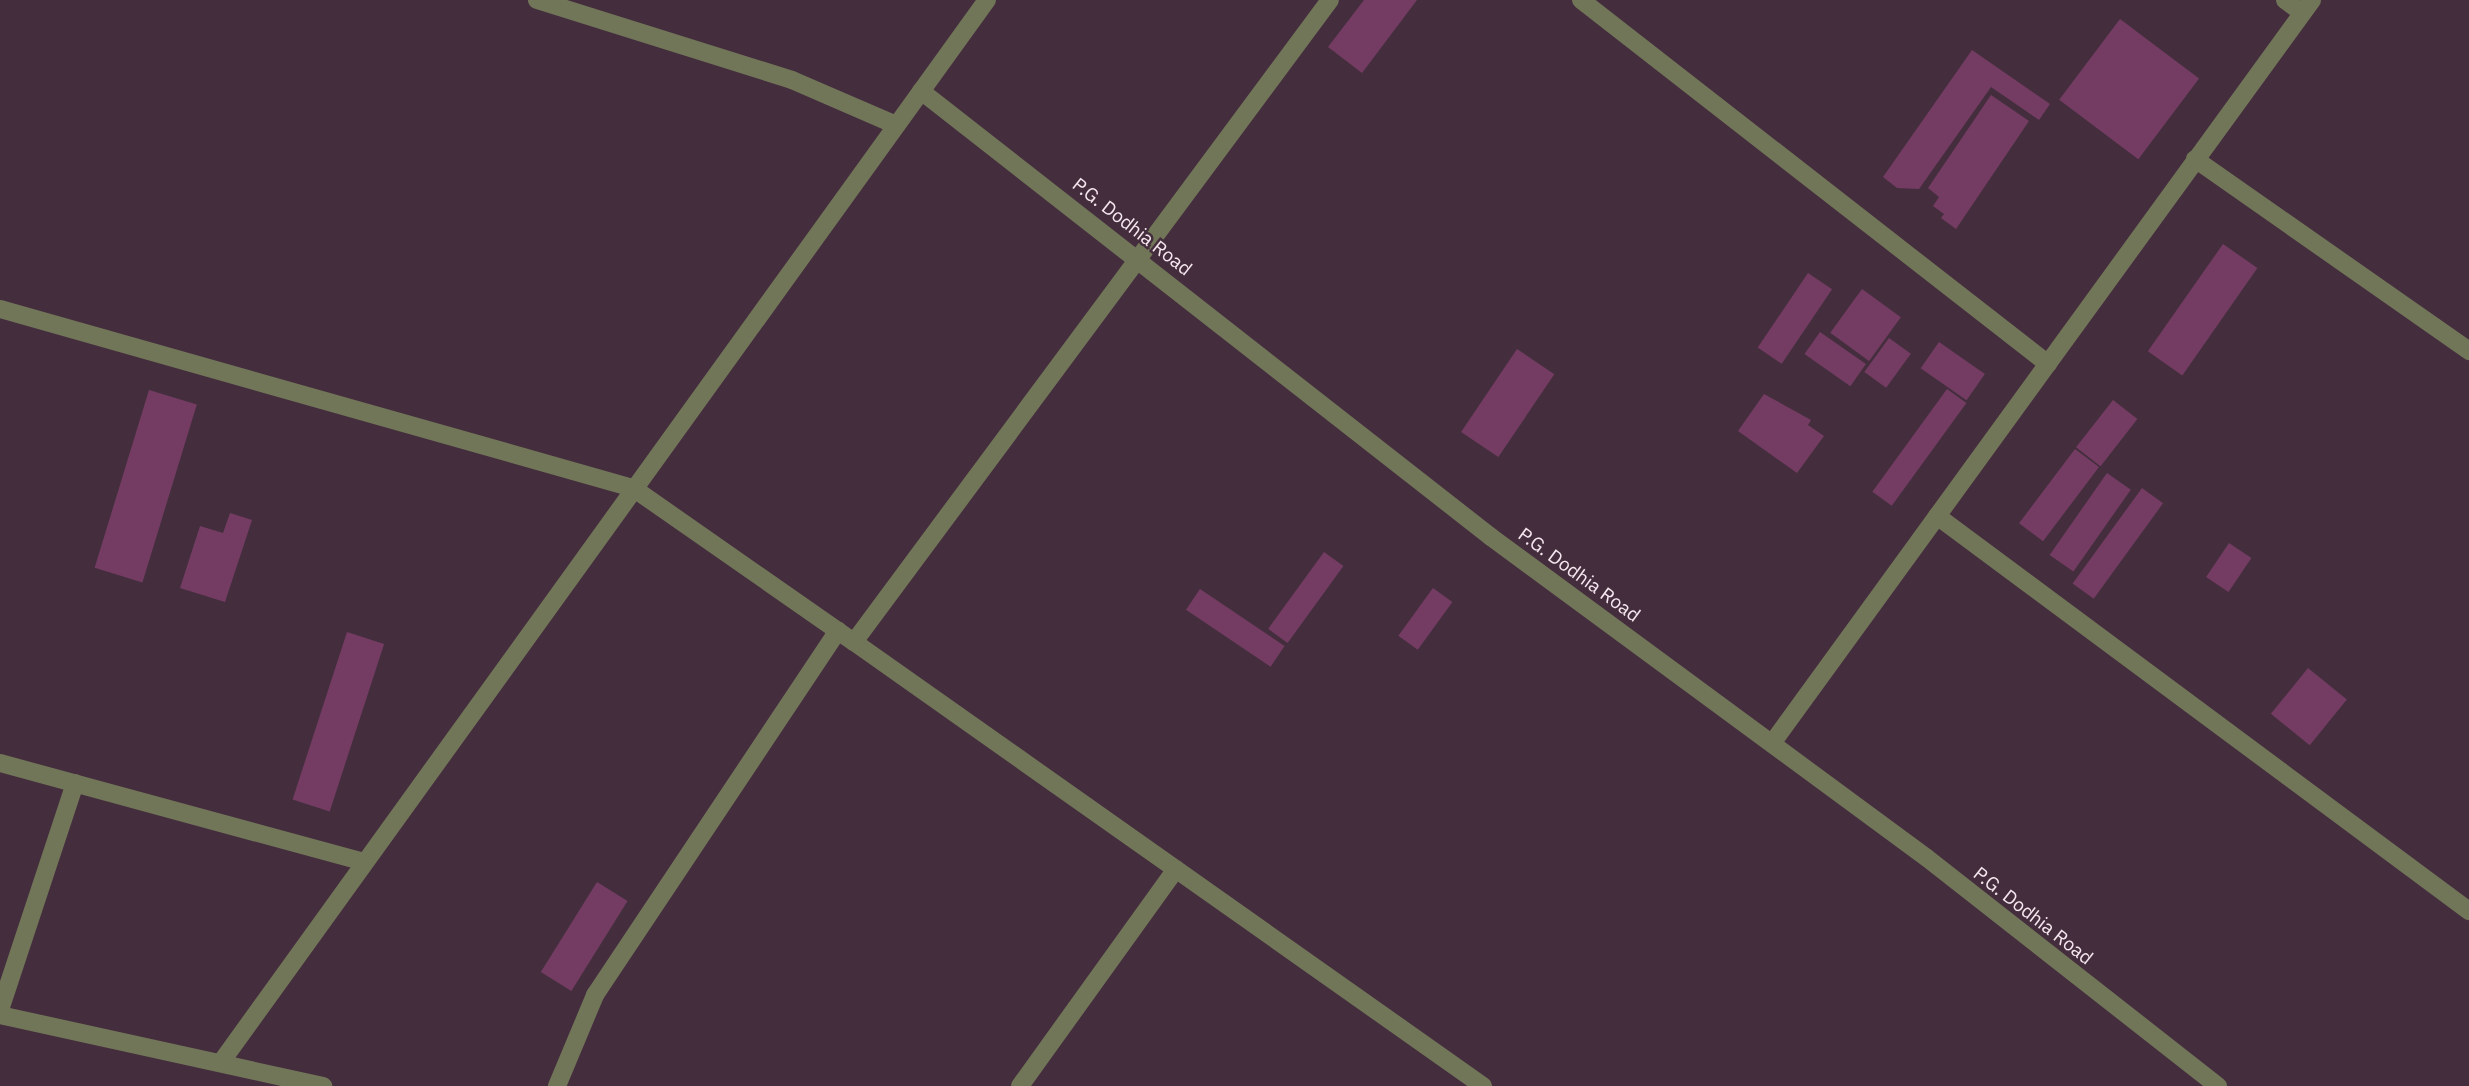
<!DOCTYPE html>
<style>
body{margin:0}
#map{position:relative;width:2469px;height:1086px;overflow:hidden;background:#442e3d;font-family:"IBM Plex Sans",sans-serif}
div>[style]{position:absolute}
.building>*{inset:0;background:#743c63;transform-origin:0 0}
.minor>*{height:18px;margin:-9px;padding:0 9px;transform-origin:9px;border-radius:9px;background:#727659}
span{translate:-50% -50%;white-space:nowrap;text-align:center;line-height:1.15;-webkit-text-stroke:5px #442e3d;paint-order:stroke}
.street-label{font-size:19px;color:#f5e6ef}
</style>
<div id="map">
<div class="building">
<i style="clip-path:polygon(1364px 0,1417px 0,1362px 73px,1328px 47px)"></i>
<i style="left:2120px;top:19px;width:99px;height:101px;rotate:37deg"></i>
<i style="clip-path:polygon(1972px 50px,2050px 104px,2039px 120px,1991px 87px,1919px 189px,1897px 188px,1883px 177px)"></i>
<i style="clip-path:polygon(1991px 95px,2029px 121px,1956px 229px,1941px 218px,1944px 214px,1933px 206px,1939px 197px,1928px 188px)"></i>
<i style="left:2223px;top:244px;width:42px;height:131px;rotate:35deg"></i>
<i style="left:1808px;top:273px;width:29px;height:90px;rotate:34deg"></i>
<i style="left:1862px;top:289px;width:48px;height:54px;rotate:36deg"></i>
<i style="left:1820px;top:332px;width:56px;height:27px;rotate:35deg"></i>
<i style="left:1889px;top:338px;width:27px;height:42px;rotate:36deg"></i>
<i style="left:1939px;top:342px;width:56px;height:32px;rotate:35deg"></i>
<i style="left:1517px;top:349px;width:45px;height:100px;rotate:34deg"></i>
<i style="left:1947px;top:389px;width:24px;height:127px;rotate:36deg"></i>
<i style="left:149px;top:390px;width:50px;height:186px;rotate:17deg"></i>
<i style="clip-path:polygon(1764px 394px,1811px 420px,1808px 425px,1824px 436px,1797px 473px,1738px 431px)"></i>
<i style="left:2113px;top:400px;width:31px;height:60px;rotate:38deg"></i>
<i style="left:2075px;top:449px;width:30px;height:93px;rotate:37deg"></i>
<i style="left:2107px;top:473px;width:29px;height:100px;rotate:35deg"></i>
<i style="left:2142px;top:488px;width:26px;height:118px;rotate:36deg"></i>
<i style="clip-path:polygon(230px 513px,252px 520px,225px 602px,180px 588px,200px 526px,223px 533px)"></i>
<i style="left:2229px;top:543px;width:27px;height:41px;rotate:34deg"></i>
<i style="left:1324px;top:552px;width:24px;height:95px;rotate:36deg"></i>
<i style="left:1433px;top:588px;width:24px;height:59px;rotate:36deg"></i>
<i style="left:1200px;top:589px;width:102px;height:25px;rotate:34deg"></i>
<i style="left:347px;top:632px;width:39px;height:176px;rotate:18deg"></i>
<i style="left:2308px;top:668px;width:50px;height:59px;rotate:39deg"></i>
<i style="left:597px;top:882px;width:36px;height:106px;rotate:32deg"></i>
</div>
<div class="minor">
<i style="left:537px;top:0;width:267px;rotate:17.4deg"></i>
<i style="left:792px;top:80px;width:113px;rotate:23.4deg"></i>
<i style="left:1581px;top:0;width:592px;rotate:37.93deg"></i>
<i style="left:2285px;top:0;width:21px;rotate:37deg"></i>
<i style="left:921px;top:91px;width:724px;rotate:38.04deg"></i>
<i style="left:1491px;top:537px;width:541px;rotate:36.36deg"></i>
<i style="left:1927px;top:858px;width:370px;rotate:38.1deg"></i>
<i style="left:2195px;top:159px;width:335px;rotate:35deg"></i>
<i style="left:0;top:309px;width:658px;rotate:15.79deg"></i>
<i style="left:633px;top:488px;width:269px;rotate:34.9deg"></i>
<i style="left:854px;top:642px;width:799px;rotate:-53.45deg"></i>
<i style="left:1937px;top:516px;width:663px;rotate:36.59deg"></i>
<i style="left:854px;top:642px;width:770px;rotate:35.22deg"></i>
<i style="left:1773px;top:742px;width:917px;rotate:-54deg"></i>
<i style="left:0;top:763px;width:378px;rotate:15.2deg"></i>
<i style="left:0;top:1010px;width:239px;rotate:-71.7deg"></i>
<i style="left:0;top:1015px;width:331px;rotate:12.4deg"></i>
<i style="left:222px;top:1061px;width:1308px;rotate:-54.21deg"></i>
<i style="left:557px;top:1086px;width:99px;rotate:-67.3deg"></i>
<i style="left:595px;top:995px;width:438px;rotate:-56.3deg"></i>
<i style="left:1020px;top:1086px;width:267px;rotate:-54.3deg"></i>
</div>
<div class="street-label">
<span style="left:1132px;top:227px;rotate:38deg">P.G. Dodhia Road</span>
<span style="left:1579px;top:575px;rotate:36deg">P.G. Dodhia Road</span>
<span style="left:2033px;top:916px;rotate:38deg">P.G. Dodhia Road</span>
</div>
</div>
